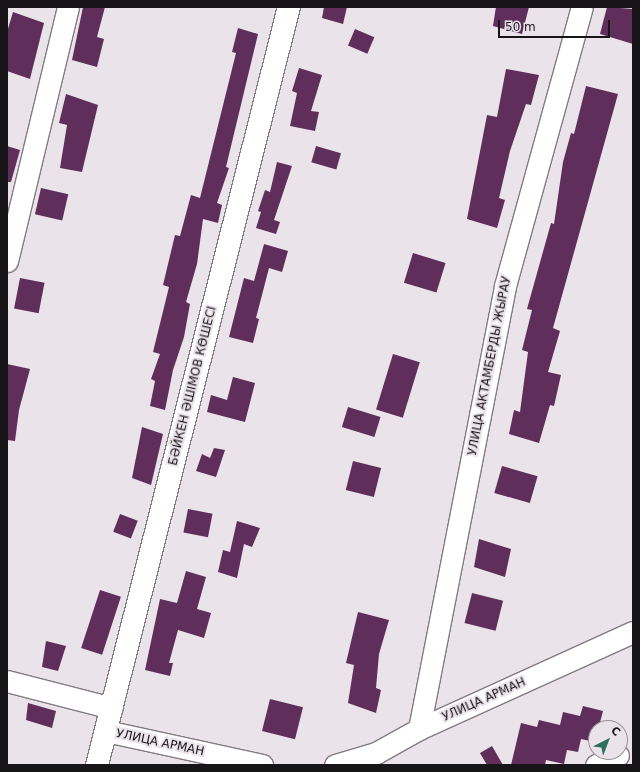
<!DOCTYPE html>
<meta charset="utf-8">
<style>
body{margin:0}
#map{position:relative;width:640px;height:772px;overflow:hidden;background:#ebe3ea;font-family:"DejaVu Sans",sans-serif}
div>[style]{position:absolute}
.building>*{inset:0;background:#5f2e5b;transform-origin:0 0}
.roads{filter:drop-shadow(1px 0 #827b81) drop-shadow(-1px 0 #827b81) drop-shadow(0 1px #827b81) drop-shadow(0 -1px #827b81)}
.minor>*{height:21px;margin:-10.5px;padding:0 10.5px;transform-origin:10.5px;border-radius:10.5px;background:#fff}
.major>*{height:22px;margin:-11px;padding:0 11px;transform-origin:11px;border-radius:11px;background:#fff}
span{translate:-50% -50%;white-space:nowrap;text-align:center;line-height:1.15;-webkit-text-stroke:4px #ebe3ea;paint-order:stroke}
.street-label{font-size:12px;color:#181518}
.frame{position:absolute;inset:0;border:8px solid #181518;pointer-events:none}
.north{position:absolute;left:588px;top:720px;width:40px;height:40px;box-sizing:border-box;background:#ebe3ea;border:1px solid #979196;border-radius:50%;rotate:42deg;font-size:11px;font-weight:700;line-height:16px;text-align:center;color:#181518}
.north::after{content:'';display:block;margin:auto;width:14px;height:18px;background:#2f6e5b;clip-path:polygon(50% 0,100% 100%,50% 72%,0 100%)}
.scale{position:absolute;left:498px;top:20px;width:112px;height:18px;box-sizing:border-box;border:2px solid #181518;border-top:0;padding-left:5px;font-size:12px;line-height:14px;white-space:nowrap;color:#181518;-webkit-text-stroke:3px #ebe3ea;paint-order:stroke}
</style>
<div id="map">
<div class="building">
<i style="clip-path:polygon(83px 7px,105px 7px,97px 37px,104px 39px,97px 67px,72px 60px)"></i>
<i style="clip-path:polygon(324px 7px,347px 7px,343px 24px,322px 18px)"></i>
<i style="clip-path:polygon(496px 7px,529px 7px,522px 34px,493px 26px)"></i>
<i style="clip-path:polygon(607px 7px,633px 9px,633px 44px,600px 34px)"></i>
<i style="clip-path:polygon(13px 12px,44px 23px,30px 79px,7px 71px,7px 32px)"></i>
<i style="clip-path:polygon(238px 28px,258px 34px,226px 167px,229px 168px,217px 203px,222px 205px,218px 223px,203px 219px,197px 264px,186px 302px,190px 304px,184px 337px,173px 370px,165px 410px,150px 406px,155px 381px,151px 379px,160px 354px,153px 352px,169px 287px,163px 285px,175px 235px,180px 236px,191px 195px,200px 198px,236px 53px,232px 52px)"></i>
<i style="left:355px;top:29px;width:21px;height:18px;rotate:23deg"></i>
<i style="clip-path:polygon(299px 68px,322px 75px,311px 111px,319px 112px,315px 131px,290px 126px,297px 93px,292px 91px)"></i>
<i style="clip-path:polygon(506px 69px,539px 75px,531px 105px,526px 104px,510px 151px,499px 198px,505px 200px,497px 228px,467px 219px,487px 115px,497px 117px)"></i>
<i style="clip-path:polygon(586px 86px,618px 94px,553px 328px,560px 331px,548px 372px,561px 375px,554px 406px,550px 405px,539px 443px,509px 434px,514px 410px,520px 412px,528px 352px,522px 350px,532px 310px,527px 309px,551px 223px,554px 224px,563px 162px,571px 133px,574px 134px)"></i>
<i style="clip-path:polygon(66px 94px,98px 105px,82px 172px,60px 168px,67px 125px,59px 123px)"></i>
<i style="clip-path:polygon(7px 146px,20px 150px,11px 182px,7px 182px)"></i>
<i style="left:316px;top:146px;width:26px;height:17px;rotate:16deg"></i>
<i style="clip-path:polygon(277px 162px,292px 166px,274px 220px,280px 222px,276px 234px,256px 228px,261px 212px,258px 211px,265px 190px,270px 192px)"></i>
<i style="left:41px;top:188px;width:28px;height:27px;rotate:13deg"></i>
<i style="clip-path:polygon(264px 244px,288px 251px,282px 272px,269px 268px,256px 318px,259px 319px,253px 343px,229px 337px,244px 278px,254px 281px)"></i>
<i style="left:413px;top:253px;width:34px;height:31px;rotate:17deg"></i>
<i style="left:20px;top:278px;width:25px;height:31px;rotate:11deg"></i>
<i style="left:393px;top:354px;width:28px;height:58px;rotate:17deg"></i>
<i style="clip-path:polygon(7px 364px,30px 369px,19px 410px,15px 441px,7px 440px)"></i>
<i style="clip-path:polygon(233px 377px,255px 383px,245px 422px,207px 412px,211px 395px,227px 400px)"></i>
<i style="left:348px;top:407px;width:34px;height:21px;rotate:17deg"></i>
<i style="clip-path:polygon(142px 427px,163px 434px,151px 485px,132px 478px)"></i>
<i style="clip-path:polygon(214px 448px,225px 450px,216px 477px,196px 471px,202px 454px,210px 458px)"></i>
<i style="left:353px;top:461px;width:29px;height:30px;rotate:14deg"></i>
<i style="left:502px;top:466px;width:37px;height:28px;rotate:16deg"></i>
<i style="left:188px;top:509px;width:25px;height:24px;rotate:11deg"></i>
<i style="left:120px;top:514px;width:19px;height:19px;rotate:21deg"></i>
<i style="clip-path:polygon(237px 521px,260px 528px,252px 547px,244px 544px,237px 578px,218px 572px,223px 550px,230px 552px)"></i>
<i style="clip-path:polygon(479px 539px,511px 549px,505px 577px,474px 567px)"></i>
<i style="clip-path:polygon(186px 571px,206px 577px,197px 609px,211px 613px,204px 638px,178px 630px,169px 663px,173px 663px,170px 676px,145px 670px,160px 599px,177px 603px)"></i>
<i style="left:100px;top:590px;width:22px;height:61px;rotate:18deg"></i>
<i style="left:472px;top:593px;width:32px;height:31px;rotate:14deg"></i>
<i style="clip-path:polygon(358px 612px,389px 620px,379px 654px,376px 688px,381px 690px,376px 713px,348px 703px,354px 665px,346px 663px)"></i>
<i style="clip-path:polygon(46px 641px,66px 646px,58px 671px,42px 667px)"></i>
<i style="left:270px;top:699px;width:34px;height:33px;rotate:14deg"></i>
<i style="clip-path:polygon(28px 703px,56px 711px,52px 728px,26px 720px)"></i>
<i style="clip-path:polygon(583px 706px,603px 711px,595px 742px,581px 739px,578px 752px,567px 750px,564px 764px,546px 760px,545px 765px,511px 765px,521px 723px,537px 727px,539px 720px,560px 725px,563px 712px,580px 716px)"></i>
<i style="clip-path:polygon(492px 746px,503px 765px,487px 765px,480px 753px)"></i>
</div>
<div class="roads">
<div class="minor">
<i style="left:7px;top:261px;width:261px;rotate:-76.5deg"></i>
<i style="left:7px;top:681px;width:108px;rotate:14.4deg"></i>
<i style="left:419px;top:729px;width:451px;rotate:-79deg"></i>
<i style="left:505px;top:286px;width:289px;rotate:-74.6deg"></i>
<i style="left:106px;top:731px;width:160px;rotate:12.3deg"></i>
<i style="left:335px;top:765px;width:43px;rotate:-16.3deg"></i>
<i style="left:376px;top:753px;width:49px;rotate:-29.2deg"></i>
<i style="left:419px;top:729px;width:235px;rotate:-24.4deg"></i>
<i style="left:596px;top:765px;width:24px;rotate:-24deg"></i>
</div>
<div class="major">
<i style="left:97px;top:765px;width:782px;rotate:-75.79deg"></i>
</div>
</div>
<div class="street-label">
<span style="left:490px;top:366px;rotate:-79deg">УЛИЦА АКТАМБЕРДЫ ЖЫРАУ</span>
<span style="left:193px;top:386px;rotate:-76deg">БӘЙКЕН ӘШІМОВ КӨШЕСІ</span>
<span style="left:484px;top:700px;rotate:-24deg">УЛИЦА АРМАН</span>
<span style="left:160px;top:743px;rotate:12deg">УЛИЦА АРМАН</span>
</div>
<div class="frame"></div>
<div class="north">С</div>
<div class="scale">50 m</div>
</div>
